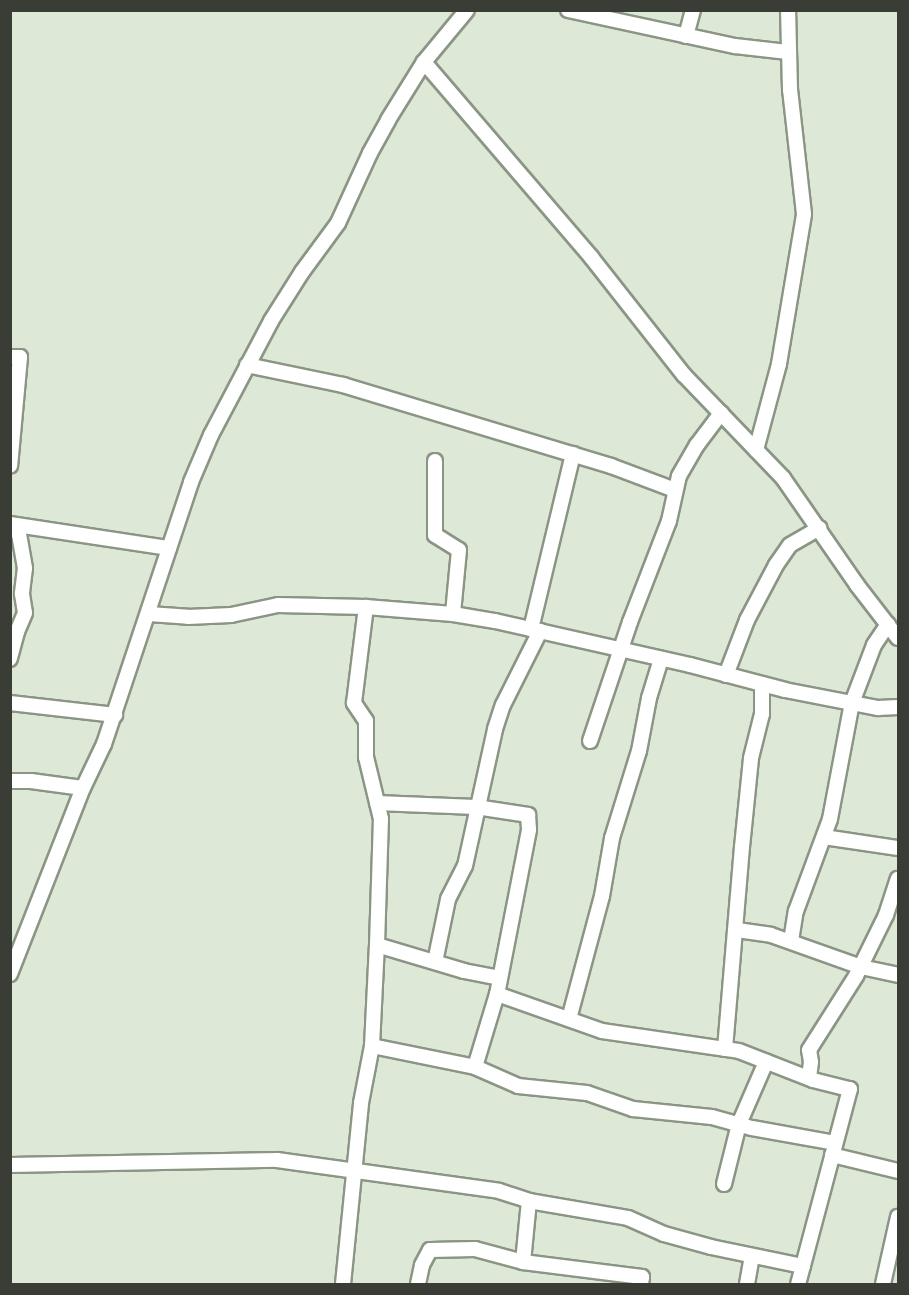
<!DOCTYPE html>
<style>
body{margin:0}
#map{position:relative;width:909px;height:1295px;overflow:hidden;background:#dee8d6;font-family:"Roboto Serif",serif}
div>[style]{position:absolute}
.roads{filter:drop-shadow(2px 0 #8b9585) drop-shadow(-2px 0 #8b9585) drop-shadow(0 2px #8b9585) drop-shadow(0 -2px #8b9585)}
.street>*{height:14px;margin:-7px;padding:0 7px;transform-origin:7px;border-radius:7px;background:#fff}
span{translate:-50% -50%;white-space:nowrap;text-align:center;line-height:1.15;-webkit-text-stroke:6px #fff;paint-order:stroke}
.frame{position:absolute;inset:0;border:12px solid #393d36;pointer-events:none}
</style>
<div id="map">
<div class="roads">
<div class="street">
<i style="left:568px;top:10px;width:171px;rotate:12.2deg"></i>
<i style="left:735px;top:46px;width:53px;rotate:6.5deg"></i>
<i style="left:686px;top:36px;width:27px;rotate:-75deg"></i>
<i style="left:424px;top:62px;width:257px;rotate:49.4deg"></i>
<i style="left:591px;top:257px;width:150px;rotate:51.8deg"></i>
<i style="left:684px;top:375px;width:143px;rotate:46.1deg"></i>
<i style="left:783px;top:478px;width:130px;rotate:55.3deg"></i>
<i style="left:857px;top:585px;width:67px;rotate:52.3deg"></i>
<i style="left:10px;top:357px;width:10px"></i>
<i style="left:20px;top:357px;width:109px;rotate:95.2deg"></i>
<i style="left:247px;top:365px;width:98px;rotate:11.8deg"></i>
<i style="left:343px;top:385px;width:280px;rotate:16.8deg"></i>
<i style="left:611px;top:466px;width:68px;rotate:20.6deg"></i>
<i style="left:756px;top:450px;width:89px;rotate:-75deg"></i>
<i style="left:779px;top:364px;width:152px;rotate:-80.5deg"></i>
<i style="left:804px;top:214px;width:125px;rotate:-96.4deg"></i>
<i style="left:790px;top:90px;width:80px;rotate:-91.4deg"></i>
<i style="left:435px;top:461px;width:74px;rotate:90deg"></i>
<i style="left:435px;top:535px;width:28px;rotate:32deg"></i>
<i style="left:459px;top:550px;width:64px;rotate:95.4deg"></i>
<i style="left:10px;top:524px;width:161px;rotate:8.6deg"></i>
<i style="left:10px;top:524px;width:13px;rotate:48deg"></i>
<i style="left:19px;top:534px;width:35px;rotate:80deg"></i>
<i style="left:25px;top:568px;width:26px;rotate:97deg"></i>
<i style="left:22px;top:594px;width:19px;rotate:81deg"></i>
<i style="left:25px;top:613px;width:21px;rotate:113deg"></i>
<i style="left:17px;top:632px;width:28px;rotate:105deg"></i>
<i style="left:149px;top:614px;width:39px;rotate:4deg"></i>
<i style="left:188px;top:617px;width:43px;rotate:-2.7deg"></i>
<i style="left:231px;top:615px;width:48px;rotate:-12deg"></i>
<i style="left:278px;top:605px;width:88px;rotate:1.3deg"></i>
<i style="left:366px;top:607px;width:87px;rotate:4.6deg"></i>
<i style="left:453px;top:614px;width:43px;rotate:9.5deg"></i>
<i style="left:495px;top:621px;width:200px;rotate:12.7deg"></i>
<i style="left:690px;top:665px;width:98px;rotate:14.7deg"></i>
<i style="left:785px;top:690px;width:95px;rotate:11deg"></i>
<i style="left:878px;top:708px;width:20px;rotate:-3deg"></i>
<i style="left:531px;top:629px;width:180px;rotate:-76.5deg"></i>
<i style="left:726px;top:675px;width:59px;rotate:-69.1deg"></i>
<i style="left:747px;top:620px;width:62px;rotate:-62.2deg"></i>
<i style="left:776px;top:565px;width:24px;rotate:-55deg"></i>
<i style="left:790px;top:545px;width:34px;rotate:-30deg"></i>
<i style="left:10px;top:703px;width:106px;rotate:6.5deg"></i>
<i style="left:590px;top:741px;width:126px;rotate:-71.4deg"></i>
<i style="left:630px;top:622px;width:108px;rotate:-68.9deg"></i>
<i style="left:669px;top:521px;width:46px;rotate:-77.5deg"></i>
<i style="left:679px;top:476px;width:36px;rotate:-60deg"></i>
<i style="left:697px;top:445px;width:40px;rotate:-53deg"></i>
<i style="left:10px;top:781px;width:21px"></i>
<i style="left:31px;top:781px;width:52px;rotate:7.7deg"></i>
<i style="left:377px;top:803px;width:99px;rotate:2.3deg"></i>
<i style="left:476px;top:807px;width:53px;rotate:8.7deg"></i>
<i style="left:528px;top:815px;width:15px;rotate:86deg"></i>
<i style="left:529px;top:830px;width:167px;rotate:101deg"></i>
<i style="left:497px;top:994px;width:76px;rotate:106.8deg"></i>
<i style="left:824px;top:837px;width:75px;rotate:8.5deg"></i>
<i style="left:737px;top:930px;width:34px;rotate:8deg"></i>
<i style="left:771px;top:935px;width:96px;rotate:19.6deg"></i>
<i style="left:861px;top:967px;width:38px;rotate:12deg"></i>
<i style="left:791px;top:941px;width:30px;rotate:-81deg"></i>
<i style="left:796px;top:911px;width:98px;rotate:-69.7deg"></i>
<i style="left:830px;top:819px;width:118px;rotate:-79.3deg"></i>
<i style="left:852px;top:703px;width:62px;rotate:-69.2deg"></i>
<i style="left:874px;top:645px;width:25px;rotate:-56deg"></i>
<i style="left:377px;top:945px;width:91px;rotate:16.6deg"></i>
<i style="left:464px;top:971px;width:36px;rotate:11deg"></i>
<i style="left:435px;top:962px;width:64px;rotate:-78.3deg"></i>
<i style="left:448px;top:899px;width:37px;rotate:-63deg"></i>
<i style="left:465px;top:866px;width:140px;rotate:-77.6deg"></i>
<i style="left:495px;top:729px;width:25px;rotate:-72deg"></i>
<i style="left:503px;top:705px;width:83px;rotate:-63.4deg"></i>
<i style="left:10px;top:974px;width:200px;rotate:-68.6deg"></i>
<i style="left:83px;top:788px;width:49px;rotate:-64.5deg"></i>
<i style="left:104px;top:744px;width:276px;rotate:-71.6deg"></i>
<i style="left:191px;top:482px;width:51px;rotate:-66.9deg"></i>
<i style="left:211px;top:435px;width:129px;rotate:-62.2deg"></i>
<i style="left:271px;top:321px;width:58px;rotate:-57.7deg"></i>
<i style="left:302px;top:272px;width:61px;rotate:-53.7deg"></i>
<i style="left:338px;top:223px;width:77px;rotate:-65.4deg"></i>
<i style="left:370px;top:153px;width:38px;rotate:-61deg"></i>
<i style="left:388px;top:120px;width:68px;rotate:-58.2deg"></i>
<i style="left:424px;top:62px;width:67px;rotate:-50.4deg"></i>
<i style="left:497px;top:994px;width:111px;rotate:19.4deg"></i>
<i style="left:602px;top:1031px;width:138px;rotate:8.3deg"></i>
<i style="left:739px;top:1051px;width:79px;rotate:21.4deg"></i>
<i style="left:813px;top:1080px;width:38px;rotate:14deg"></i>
<i style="left:850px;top:1089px;width:202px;rotate:104.9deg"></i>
<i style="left:569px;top:1019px;width:127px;rotate:-75deg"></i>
<i style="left:602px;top:896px;width:59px;rotate:-80.2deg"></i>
<i style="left:612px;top:838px;width:91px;rotate:-72.8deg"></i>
<i style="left:639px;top:751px;width:54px;rotate:-79.3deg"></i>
<i style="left:649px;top:698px;width:41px;rotate:-72.9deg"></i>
<i style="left:372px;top:1046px;width:105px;rotate:11.5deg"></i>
<i style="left:475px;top:1067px;width:47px;rotate:23.8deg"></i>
<i style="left:518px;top:1086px;width:69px;rotate:5.8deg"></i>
<i style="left:587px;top:1093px;width:49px;rotate:19.2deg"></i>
<i style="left:633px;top:1109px;width:79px;rotate:5.8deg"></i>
<i style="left:712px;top:1117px;width:41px;rotate:15.4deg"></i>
<i style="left:752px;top:1128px;width:84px;rotate:10.2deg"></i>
<i style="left:725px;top:1049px;width:203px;rotate:-85.2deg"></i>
<i style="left:742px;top:847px;width:89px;rotate:-84.2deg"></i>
<i style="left:751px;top:758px;width:45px;rotate:-76deg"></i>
<i style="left:762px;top:714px;width:30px;rotate:-90deg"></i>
<i style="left:809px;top:1078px;width:16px;rotate:-83deg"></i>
<i style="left:811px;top:1062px;width:12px;rotate:-99deg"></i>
<i style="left:809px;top:1050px;width:88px;rotate:-57.6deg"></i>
<i style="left:856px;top:976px;width:68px;rotate:-63.8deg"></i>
<i style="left:886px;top:915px;width:38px;rotate:-72deg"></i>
<i style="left:832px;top:1155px;width:68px;rotate:13.6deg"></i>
<i style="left:10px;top:1165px;width:267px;rotate:-1.1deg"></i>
<i style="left:277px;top:1160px;width:224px;rotate:7.9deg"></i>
<i style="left:499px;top:1191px;width:32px;rotate:18deg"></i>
<i style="left:529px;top:1201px;width:100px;rotate:9.7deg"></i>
<i style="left:628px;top:1218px;width:39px;rotate:24deg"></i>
<i style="left:664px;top:1234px;width:49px;rotate:15.5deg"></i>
<i style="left:711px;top:1247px;width:94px;rotate:11.7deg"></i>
<i style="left:724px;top:1184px;width:62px;rotate:-76deg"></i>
<i style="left:739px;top:1124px;width:68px;rotate:-66.5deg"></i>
<i style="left:523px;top:1262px;width:61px;rotate:-84.4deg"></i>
<i style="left:343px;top:1284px;width:182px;rotate:-84.3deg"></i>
<i style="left:361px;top:1103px;width:58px;rotate:-79.1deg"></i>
<i style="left:372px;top:1046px;width:101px;rotate:-87.2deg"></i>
<i style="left:377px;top:945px;width:126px;rotate:-88.2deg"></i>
<i style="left:381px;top:819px;width:64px;rotate:-103.6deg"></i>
<i style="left:366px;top:757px;width:36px;rotate:-90deg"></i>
<i style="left:366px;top:721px;width:22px;rotate:-124deg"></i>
<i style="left:354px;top:703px;width:97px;rotate:-82.9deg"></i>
<i style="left:418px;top:1284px;width:19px;rotate:-78deg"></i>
<i style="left:422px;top:1265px;width:17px;rotate:-62deg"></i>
<i style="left:430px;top:1250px;width:45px;rotate:-1.3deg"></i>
<i style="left:475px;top:1249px;width:50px;rotate:15.2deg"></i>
<i style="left:523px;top:1262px;width:120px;rotate:7.2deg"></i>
<i style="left:642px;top:1277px;width:7px;rotate:98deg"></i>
<i style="left:747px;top:1284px;width:27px;rotate:-80deg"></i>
<i style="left:883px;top:1284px;width:69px;rotate:-77.4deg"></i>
</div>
</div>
<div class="frame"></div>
</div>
